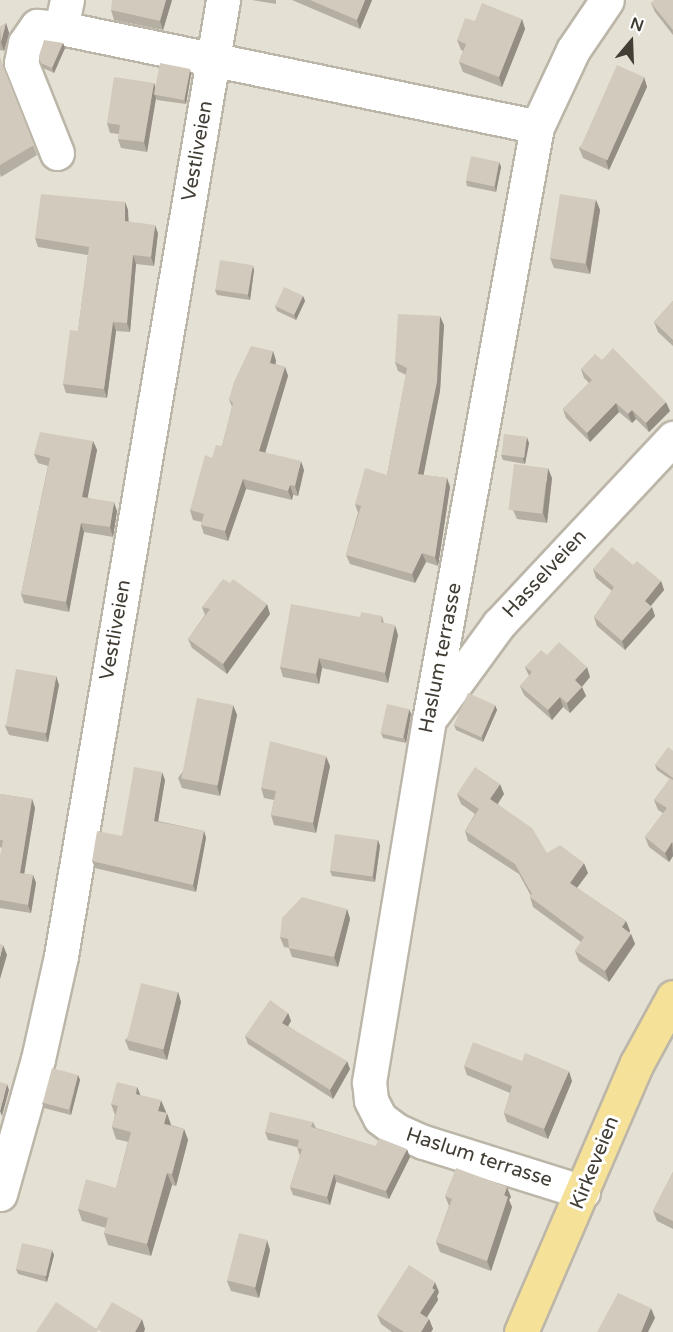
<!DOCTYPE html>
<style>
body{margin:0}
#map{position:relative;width:673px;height:1332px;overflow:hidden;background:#f1eee5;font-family:"Varela Round",sans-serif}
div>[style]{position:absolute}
.residential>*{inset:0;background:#e5e0d4;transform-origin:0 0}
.roads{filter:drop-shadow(2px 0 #bcb6a9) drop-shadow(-2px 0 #bcb6a9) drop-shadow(0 2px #bcb6a9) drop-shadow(0 -2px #bcb6a9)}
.minor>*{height:33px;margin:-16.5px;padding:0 16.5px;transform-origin:16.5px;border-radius:16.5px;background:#fff}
.major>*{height:33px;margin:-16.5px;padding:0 16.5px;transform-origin:16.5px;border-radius:16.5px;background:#f6e199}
.wall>*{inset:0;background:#b5aea2}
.shaded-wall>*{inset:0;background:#938d84}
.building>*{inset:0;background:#d2cabc;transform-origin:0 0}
span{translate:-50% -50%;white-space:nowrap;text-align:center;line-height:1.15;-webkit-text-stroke:6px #fff;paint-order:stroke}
.street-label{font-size:20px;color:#433e35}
.north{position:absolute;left:601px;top:12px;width:60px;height:60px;-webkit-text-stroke:4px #fff;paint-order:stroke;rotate:19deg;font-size:16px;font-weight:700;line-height:24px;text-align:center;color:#433e35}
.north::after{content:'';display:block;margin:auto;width:21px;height:27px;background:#433e35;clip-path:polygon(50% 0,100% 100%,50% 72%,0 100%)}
</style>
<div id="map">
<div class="residential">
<i style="left:0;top:0;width:673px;height:1332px"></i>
</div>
<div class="roads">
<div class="minor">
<i style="left:61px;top:28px;width:486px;rotate:11.7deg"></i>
<i style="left:57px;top:153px;width:97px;rotate:-111.8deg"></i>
<i style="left:21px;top:63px;width:20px;rotate:-79deg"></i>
<i style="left:25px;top:43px;width:21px;rotate:-55deg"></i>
<i style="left:37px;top:26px;width:24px;rotate:5deg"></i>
<i style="left:61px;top:28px;width:29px;rotate:-78deg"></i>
<i style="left:434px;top:713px;width:110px;rotate:-53.9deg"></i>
<i style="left:499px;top:624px;width:255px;rotate:-46.9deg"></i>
<i style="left:583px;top:1192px;width:168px;rotate:-162.6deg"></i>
<i style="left:423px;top:1142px;width:30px;rotate:-156deg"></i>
<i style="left:396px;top:1130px;width:20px;rotate:-143deg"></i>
<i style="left:380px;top:1118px;width:20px;rotate:-117deg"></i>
<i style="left:371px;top:1100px;width:18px;rotate:-96deg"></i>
<i style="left:369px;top:1082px;width:367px;rotate:-80.6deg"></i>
<i style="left:429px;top:720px;width:603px;rotate:-79.68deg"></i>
<i style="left:537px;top:127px;width:85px;rotate:-64.9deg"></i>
<i style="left:573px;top:50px;width:60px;rotate:-55.8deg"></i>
<i style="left:0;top:1194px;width:140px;rotate:-74.3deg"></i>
<i style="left:38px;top:1059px;width:106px;rotate:-77.4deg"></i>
<i style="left:61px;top:956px;width:970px;rotate:-80.38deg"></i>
</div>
<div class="major">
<i style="left:521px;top:1332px;width:293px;rotate:-66.7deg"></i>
<i style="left:637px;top:1063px;width:75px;rotate:-61.4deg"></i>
</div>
</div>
<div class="wall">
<i style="clip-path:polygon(172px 0,163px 30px,114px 20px,111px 10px)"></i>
<i style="clip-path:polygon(252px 0,276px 0,276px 4px)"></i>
<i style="clip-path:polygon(292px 0,372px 0,360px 29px)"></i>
<i style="clip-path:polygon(673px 0,673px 35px,655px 12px,651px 3px)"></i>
<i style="clip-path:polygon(522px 19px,525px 29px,502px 87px,463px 72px,459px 62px,463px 51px,461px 50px,457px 40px,475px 21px)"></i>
<i style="clip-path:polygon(6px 23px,9px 33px,4px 51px,0 50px,0 27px)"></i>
<i style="clip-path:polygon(63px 43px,65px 48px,54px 73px,43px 68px,39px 56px)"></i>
<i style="clip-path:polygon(0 58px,37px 155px,1px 177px,0 174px)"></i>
<i style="clip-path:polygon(191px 74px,186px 104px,157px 100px,156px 98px,147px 152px,121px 148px,118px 139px,119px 134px,110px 133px,107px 123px,154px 83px,156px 89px)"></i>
<i style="clip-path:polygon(644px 77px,647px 87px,609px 170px,583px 158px,579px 148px)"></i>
<i style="clip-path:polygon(499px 162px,501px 167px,496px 192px,467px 186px,466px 181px)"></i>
<i style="clip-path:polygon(596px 200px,600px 210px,590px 274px,554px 268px,550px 258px)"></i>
<i style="clip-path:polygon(125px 202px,128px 210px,128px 221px,158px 233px,154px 266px,136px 264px,130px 332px,116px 331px,107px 398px,66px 393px,63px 384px,78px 331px,88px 255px,38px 247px,35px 238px)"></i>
<i style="clip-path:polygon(254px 270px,250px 300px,217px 295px,215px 290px)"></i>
<i style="clip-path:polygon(303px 296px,305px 301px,296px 320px,277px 311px,275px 306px)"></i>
<i style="clip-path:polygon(673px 301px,673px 346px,658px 332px,654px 322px)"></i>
<i style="clip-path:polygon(444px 325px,440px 391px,423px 475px,447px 478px,450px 487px,438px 566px,426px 562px,415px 583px,350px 564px,346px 555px,358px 513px,355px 504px,387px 475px,406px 375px,398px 371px,395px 362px)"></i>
<i style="clip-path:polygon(273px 351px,276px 361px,275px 364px,285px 367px,288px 376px,265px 452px,304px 470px,298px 496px,293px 495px,292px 500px,246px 489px,228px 541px,204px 534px,201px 525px,202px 522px,193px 520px,190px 510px,212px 458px,222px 446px,232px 407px,229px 399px)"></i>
<i style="clip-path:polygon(602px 360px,670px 411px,649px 432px,636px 419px,632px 423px,619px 412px,590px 442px,566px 418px,563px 409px,589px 383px,584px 378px,581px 369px)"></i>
<i style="clip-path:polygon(93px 441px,97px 450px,87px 497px,117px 511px,113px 537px,84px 532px,69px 612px,24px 603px,21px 594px,48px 466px,38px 463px,34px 454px)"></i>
<i style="clip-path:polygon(529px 443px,525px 464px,503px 460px,501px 455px)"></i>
<i style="clip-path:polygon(552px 478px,547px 523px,517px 519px,513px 510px)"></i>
<i style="clip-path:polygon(633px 565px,661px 581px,664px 590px,651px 606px,655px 616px,625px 650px,597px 626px,594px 617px,612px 591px,596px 578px,593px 569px)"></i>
<i style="clip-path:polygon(202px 607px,270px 614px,227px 674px,192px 648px,188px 639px,205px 615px)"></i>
<i style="clip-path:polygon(382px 616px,384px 623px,398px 635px,388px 683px,322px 668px,319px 684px,283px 677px,280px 667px,360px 617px)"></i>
<i style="clip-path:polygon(547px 655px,590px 677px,582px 687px,586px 696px,570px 713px,563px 707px,552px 720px,524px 695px,520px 686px,529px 676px,525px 667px)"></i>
<i style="clip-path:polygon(56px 676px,59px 685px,48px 742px,9px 735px,5px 726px)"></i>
<i style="clip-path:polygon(233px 705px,237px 715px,220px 796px,182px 788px,178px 778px)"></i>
<i style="clip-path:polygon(495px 705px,497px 710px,483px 742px,456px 730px,454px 725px)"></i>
<i style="clip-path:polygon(409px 709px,411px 714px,406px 743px,383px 738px,381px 733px)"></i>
<i style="clip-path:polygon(673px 751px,673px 856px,669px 862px,649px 847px,645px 837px,663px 813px,658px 810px,654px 800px,670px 779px,657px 770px,655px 765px)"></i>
<i style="clip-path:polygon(330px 766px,316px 833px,274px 825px,271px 815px,274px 800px,264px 798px,261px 788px)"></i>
<i style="clip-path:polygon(165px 780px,158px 821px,204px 831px,206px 838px,196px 892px,95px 868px,92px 861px,122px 836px)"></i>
<i style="clip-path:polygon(0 794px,32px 799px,35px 808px,24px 874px,33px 875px,36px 883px,31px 913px,0 908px,0 858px,2px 848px,0 847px)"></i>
<i style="clip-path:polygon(457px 794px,504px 794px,498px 804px,547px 853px,588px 873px,577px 888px,626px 921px,630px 931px,629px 932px,631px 934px,635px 944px,609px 982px,579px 961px,575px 951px,581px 942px,533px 907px,530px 897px,531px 896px,519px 874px,468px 841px,465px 831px,475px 814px,461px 804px)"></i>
<i style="clip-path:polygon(378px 840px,380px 846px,375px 882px,332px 876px,330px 871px)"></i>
<i style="clip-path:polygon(347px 909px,350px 919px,338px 967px,292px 957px,289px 948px,284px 947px,280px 937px)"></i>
<i style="clip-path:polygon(178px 992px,181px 1002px,167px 1060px,129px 1050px,125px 1040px)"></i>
<i style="clip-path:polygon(288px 1013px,291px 1021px,288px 1026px,350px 1069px,333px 1099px,248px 1044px,245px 1036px)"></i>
<i style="clip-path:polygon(464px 1066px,572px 1081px,548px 1139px,507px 1122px,504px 1113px,510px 1093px,467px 1075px)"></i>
<i style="clip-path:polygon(78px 1075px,80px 1080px,71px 1115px,44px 1108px,42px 1103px)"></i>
<i style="clip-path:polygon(137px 1087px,140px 1095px,166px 1112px,171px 1125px,184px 1129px,188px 1140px,176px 1186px,172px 1185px,151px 1256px,108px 1245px,104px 1233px,106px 1228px,82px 1221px,78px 1209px,116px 1188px,128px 1142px,116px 1139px,112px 1127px,115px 1115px,111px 1104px)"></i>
<i style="clip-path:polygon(313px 1122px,316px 1128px,410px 1157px,389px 1199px,336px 1182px,330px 1205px,293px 1195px,290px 1187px,300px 1156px,297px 1147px,268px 1140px,265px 1132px)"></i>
<i style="clip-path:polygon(673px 1172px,673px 1229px,657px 1221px,653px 1211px)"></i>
<i style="clip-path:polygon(445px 1196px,511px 1197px,509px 1200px,512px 1207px,491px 1271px,440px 1252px,436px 1242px,449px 1206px)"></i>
<i style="clip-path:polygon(270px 1250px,259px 1298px,231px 1291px,227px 1281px)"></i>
<i style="clip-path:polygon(54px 1255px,47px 1282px,18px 1274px,16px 1269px)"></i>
<i style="clip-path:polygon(439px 1292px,437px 1296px,438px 1300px,427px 1317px,429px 1319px,433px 1329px,431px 1332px,392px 1332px,381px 1324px,377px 1315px)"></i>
</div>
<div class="shaded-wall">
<i style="clip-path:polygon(166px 0,172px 0,163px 30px,160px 21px)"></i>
<i style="clip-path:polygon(365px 0,372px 0,360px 29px,357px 20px)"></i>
<i style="clip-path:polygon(522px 19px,525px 29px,502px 87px,499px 77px)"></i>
<i style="clip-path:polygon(6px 23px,9px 33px,4px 51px,1px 42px)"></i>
<i style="clip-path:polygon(63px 43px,65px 48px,54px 73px,52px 68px)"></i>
<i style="clip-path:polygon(190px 69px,191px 74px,186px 104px,184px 99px)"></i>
<i style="clip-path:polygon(644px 77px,647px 87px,609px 170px,606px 161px)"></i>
<i style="clip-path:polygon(154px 83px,157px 93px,155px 95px,156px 98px,147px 152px,144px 142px)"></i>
<i style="clip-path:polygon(499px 162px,501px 167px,496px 192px,495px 187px)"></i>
<i style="clip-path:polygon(596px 200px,600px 210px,590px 274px,586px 264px)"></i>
<i style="clip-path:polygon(125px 202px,128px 210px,129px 229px,125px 221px)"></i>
<i style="clip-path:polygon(155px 225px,158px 233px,154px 266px,151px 257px)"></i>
<i style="clip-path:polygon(133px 255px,136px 264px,130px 332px,127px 323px)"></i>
<i style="clip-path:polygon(253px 265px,254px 270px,250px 300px,248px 295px)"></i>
<i style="clip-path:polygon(303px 296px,305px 301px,296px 320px,294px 315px)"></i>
<i style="clip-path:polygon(440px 316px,444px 325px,440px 391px,422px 483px,418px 474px)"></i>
<i style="clip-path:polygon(113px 322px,116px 331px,107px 398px,104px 389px)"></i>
<i style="clip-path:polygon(273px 351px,276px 361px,274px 372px,270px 363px)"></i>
<i style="clip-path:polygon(285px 367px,288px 376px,263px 460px,259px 451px)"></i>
<i style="clip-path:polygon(666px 402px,670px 411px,649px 432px,646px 423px)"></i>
<i style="clip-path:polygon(616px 403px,619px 412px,590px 442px,587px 433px)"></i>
<i style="clip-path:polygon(632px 410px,636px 419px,632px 423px,628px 414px)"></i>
<i style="clip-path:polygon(527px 437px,529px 443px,525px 464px,523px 459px)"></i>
<i style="clip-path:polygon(93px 441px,97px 450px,86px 506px,82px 497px)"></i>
<i style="clip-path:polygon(301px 461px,304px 470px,298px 496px,295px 486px)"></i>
<i style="clip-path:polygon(548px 468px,552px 478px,547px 523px,543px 513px)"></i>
<i style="clip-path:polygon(447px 478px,450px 487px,438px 566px,435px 557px)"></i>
<i style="clip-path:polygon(243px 479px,246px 489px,228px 541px,225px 531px)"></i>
<i style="clip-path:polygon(290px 485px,293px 495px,292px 500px,288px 491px)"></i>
<i style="clip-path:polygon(114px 502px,117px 511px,113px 537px,110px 527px)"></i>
<i style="clip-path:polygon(81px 523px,84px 532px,69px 612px,66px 602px)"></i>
<i style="clip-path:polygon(422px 553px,426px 562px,415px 583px,412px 574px)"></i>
<i style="clip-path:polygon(661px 581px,664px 590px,648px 609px,645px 601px)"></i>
<i style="clip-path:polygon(267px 604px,270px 614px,227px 674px,223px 664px)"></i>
<i style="clip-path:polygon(652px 607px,655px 616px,625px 650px,622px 641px)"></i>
<i style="clip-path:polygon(395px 625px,398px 635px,388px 683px,385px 673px)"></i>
<i style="clip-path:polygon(319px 658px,322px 668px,319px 684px,316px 674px)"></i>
<i style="clip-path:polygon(587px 667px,590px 677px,579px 690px,575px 680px)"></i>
<i style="clip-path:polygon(56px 676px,59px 685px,48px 742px,45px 733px)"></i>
<i style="clip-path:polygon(582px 687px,586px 696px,570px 713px,567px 703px)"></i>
<i style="clip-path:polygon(560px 697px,563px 707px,552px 720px,548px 710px)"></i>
<i style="clip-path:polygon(233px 705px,237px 715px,220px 796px,217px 786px)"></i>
<i style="clip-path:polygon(495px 705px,497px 710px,483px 742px,482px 737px)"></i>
<i style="clip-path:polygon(409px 709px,411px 714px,406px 743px,404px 737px)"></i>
<i style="clip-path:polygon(326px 756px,330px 766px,316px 833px,313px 823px)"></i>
<i style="clip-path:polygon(162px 772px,165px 780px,157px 828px,154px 821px)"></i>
<i style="clip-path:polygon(500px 784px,504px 794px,494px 809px,490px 799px)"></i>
<i style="clip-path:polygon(32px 799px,35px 808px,23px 881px,20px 873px)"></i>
<i style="clip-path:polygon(204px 831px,206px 838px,196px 892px,193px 885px)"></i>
<i style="clip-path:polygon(378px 840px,380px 846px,375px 882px,373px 877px)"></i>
<i style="clip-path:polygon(672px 842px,673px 856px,669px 862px,665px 853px)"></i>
<i style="clip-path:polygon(584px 863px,588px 873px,573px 893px,570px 883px)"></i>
<i style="clip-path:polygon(33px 875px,36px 883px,31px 913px,28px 905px)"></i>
<i style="clip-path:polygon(347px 909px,350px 919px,338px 967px,334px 957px)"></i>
<i style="clip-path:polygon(626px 921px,630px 931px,626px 937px,622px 927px)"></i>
<i style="clip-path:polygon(631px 934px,635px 944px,609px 982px,605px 971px)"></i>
<i style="clip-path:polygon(3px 945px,7px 955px,0 979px,0 957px)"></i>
<i style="clip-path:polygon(178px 992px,181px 1002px,167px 1060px,163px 1050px)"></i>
<i style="clip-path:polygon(288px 1013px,291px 1021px,285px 1031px,282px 1023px)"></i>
<i style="clip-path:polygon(347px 1061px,350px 1069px,333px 1099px,330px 1090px)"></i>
<i style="clip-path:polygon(569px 1071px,572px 1081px,548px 1139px,544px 1129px)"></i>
<i style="clip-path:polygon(78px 1075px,80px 1080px,71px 1115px,70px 1110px)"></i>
<i style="clip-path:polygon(7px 1084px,9px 1090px,2px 1116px,0 1111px)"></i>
<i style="clip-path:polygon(137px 1087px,142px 1099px,136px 1094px)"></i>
<i style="clip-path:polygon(161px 1100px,166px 1112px,163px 1123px,158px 1111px)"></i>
<i style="clip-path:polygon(167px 1113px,171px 1125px,164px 1124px)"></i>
<i style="clip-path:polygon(184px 1129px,188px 1140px,176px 1186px,172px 1174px)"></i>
<i style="clip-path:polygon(407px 1149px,410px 1157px,389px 1199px,386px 1191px)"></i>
<i style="clip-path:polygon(167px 1173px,172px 1185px,151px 1256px,147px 1244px)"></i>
<i style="clip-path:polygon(334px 1174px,336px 1182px,330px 1205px,327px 1197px)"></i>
<i style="clip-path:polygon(507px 1187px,511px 1197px,509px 1200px,512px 1207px,491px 1271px,487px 1261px,504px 1195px)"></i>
<i style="clip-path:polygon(267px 1240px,270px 1250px,259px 1298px,255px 1288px)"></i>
<i style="clip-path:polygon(52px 1250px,54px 1255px,47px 1282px,45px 1276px)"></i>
<i style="clip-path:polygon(435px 1282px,439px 1292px,437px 1296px,438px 1300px,423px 1323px,420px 1313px)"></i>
<i style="clip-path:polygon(651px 1308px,655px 1318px,648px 1332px,641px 1332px)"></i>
<i style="clip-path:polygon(142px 1319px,145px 1329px,144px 1332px,135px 1332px)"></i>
<i style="clip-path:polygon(429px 1319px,433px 1329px,431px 1332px,421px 1332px)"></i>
</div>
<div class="building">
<i style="clip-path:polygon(112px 0,166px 0,160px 21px,111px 10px)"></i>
<i style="clip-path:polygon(310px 0,365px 0,357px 20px)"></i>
<i style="clip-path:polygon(654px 0,673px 0,673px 30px,651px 3px)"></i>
<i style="clip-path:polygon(482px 3px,522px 19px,499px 77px,459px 62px,466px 44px,457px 40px,465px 18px,475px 21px)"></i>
<i style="clip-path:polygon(6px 23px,1px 42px,0 27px)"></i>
<i style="clip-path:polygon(44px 40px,63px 43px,52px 68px,41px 63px,39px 56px)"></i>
<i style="clip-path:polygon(0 58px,34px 145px,0 165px)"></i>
<i style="left:160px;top:63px;width:31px;height:32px;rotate:11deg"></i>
<i style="left:617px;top:65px;width:30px;height:91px;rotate:24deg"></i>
<i style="clip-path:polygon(114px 77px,154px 83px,144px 142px,118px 139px,120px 125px,107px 123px)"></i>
<i style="left:471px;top:156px;width:29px;height:25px;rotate:12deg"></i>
<i style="clip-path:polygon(41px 194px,125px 202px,125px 221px,155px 225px,151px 257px,133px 255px,127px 323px,113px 322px,104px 389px,63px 384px,70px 330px,78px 331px,89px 247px,35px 238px)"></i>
<i style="left:560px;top:194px;width:36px;height:65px;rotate:9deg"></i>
<i style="left:220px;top:260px;width:33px;height:30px;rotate:9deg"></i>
<i style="left:284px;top:287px;width:21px;height:21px;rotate:25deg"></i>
<i style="clip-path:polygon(673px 301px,673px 340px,654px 322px)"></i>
<i style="clip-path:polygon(398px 314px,440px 316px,437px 382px,418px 474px,447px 478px,435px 557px,422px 553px,412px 574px,346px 555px,361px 506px,355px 504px,365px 468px,387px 475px,407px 368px,395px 362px)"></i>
<i style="clip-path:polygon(251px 346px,273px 351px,270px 363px,285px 367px,259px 451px,301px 461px,295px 486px,290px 485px,288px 491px,243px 479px,225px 531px,201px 525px,204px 514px,190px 510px,205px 455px,212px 458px,216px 445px,222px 446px,233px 403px,229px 399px,234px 382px)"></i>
<i style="clip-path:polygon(613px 348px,666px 402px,646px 423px,632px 410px,628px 414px,616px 403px,587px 433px,563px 409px,592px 380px,581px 369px,595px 354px,602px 360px)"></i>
<i style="clip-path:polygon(40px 432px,93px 441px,82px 497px,114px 502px,110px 527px,81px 523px,66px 602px,21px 594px,50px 458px,34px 454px)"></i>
<i style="left:504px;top:434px;width:23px;height:21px;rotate:7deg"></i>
<i style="left:514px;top:464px;width:34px;height:46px;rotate:7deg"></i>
<i style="clip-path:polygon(612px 547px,633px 565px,637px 561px,661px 581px,645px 601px,652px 607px,622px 641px,594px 617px,614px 587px,593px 569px)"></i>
<i style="clip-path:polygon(223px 579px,230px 583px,233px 579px,267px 604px,223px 664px,188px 639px,210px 609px,202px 607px)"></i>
<i style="clip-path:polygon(291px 604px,360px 617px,361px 612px,382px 616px,381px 622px,395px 625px,385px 673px,319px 658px,316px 674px,280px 667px)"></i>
<i style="clip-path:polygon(559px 642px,587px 667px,575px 680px,582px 687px,567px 703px,560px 697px,548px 710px,520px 686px,532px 672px,525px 667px,541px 650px,547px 655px)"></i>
<i style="left:16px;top:669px;width:41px;height:58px;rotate:10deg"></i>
<i style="left:468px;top:693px;width:30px;height:35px;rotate:24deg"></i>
<i style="left:197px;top:698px;width:37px;height:82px;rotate:11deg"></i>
<i style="left:387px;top:704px;width:23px;height:30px;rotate:13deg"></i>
<i style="clip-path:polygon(270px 741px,326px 756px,313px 823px,271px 815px,276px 791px,261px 788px)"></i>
<i style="clip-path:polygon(668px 747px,673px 751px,673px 778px,655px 765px)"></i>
<i style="clip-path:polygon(134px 767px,162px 772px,154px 821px,204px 831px,193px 885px,92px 861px,97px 831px,122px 836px)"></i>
<i style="clip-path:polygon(475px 767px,500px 784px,490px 799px,532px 828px,547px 853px,560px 845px,584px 863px,570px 883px,626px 921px,622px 927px,631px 934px,605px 971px,575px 951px,584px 937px,530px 897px,532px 894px,515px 864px,465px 831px,479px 809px,457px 794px)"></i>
<i style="clip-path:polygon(670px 778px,673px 780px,673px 843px,672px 842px,665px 853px,645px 837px,667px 808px,654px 800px)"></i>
<i style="clip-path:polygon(0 794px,32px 799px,20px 873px,33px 875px,28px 905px,0 900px,0 858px,3px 840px,0 840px)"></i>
<i style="left:335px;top:834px;width:43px;height:37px;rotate:8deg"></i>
<i style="clip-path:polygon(302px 897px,347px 909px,334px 957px,289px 948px,288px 939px,280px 937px,282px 918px)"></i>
<i style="clip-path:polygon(0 944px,3px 945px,0 957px)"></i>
<i style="left:141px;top:983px;width:38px;height:59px;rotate:14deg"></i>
<i style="clip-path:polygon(270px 1000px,288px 1013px,282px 1023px,347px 1061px,330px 1090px,245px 1036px)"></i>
<i style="clip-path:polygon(473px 1042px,522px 1061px,525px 1053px,569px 1071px,544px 1129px,504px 1113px,512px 1086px,464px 1066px)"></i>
<i style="left:52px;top:1068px;width:27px;height:36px;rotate:15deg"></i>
<i style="clip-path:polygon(0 1082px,7px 1084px,0 1111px)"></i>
<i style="clip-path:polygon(117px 1082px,137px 1087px,136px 1094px,161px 1100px,158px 1111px,167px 1113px,164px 1124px,184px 1129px,172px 1174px,167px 1173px,147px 1244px,104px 1233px,108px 1218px,78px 1209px,86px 1179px,116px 1188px,131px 1132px,112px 1127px,118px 1106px,111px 1104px)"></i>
<i style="clip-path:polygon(270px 1112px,313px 1122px,311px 1127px,376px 1146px,379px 1138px,407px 1149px,386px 1191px,334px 1174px,327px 1197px,290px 1187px,302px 1149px,297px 1148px,299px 1140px,265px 1132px)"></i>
<i style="clip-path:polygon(456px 1168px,507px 1187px,504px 1195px,508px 1197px,487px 1261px,436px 1242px,452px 1199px,445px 1196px)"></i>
<i style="clip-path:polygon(673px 1172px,673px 1221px,653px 1211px)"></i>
<i style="left:239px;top:1233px;width:29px;height:49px;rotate:14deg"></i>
<i style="left:22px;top:1243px;width:31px;height:27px;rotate:13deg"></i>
<i style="clip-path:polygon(409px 1265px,435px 1282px,432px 1288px,435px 1290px,420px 1313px,429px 1319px,421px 1332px,404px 1332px,377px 1315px)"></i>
<i style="clip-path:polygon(618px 1293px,651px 1308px,641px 1332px,597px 1332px)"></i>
<i style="clip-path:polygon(56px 1302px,98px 1330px,97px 1332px,36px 1332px)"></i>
<i style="clip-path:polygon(112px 1302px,142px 1319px,135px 1332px,102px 1332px,96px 1329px)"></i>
</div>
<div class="street-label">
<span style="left:198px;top:151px;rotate:-80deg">Vestliveien</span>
<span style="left:545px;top:574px;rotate:-47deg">Hasselveien</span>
<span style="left:116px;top:630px;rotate:-80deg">Vestliveien</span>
<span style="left:441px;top:658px;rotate:-79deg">Haslum terrasse</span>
<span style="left:479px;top:1158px;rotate:18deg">Haslum terrasse</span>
<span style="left:595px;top:1163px;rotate:-68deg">Kirkeveien</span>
</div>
<div class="north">N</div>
</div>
